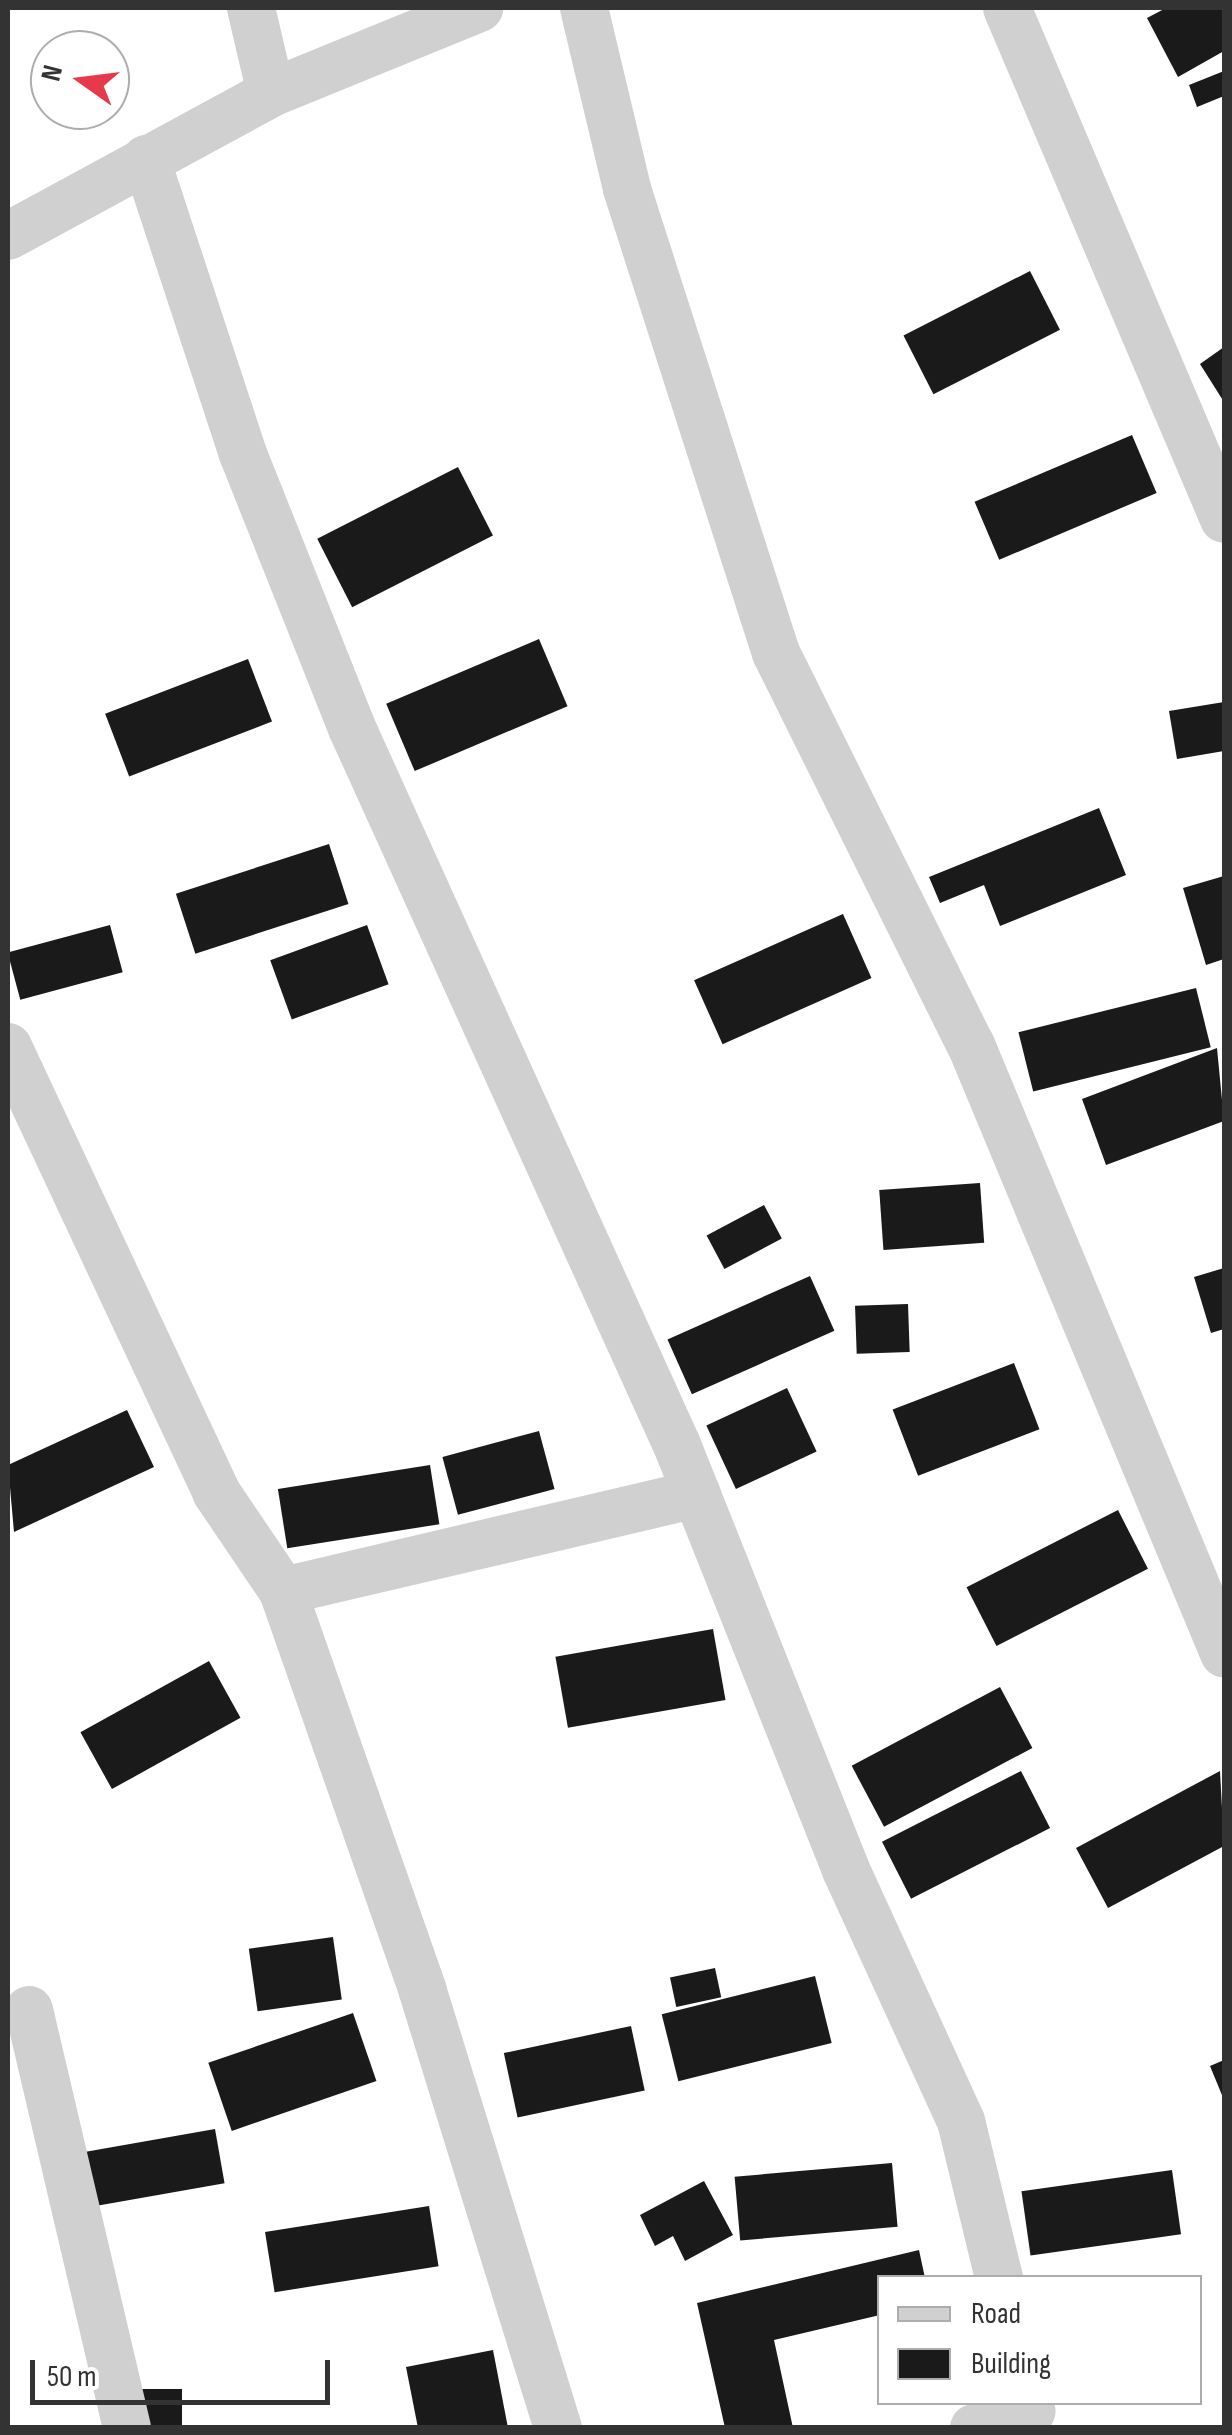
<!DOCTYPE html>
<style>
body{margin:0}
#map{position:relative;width:1232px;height:2435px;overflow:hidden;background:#fff;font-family:"Sofia Sans Condensed",sans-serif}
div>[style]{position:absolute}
.building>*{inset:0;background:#1a1a1a;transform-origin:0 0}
.minor>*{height:48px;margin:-24px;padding:0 24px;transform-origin:24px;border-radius:24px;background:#d0d0d0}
span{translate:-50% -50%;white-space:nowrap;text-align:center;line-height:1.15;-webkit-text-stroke:10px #fff;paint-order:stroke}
.frame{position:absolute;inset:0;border:10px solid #333;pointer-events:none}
.legend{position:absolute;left:877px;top:2275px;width:325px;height:130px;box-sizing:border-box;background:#fff;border:2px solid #adadad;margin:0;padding:12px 18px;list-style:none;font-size:30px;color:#333}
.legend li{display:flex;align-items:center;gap:20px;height:50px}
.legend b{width:50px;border:2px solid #adadad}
.north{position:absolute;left:30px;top:30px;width:100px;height:100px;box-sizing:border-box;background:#fff;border:2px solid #adadad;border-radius:50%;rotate:284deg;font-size:28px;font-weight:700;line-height:40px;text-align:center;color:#333}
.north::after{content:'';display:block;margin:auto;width:35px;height:45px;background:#e6394c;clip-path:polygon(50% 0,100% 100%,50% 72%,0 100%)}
.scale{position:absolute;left:30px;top:2360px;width:300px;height:45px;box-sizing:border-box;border:5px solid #333;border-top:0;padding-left:12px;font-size:30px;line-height:35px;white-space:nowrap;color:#333;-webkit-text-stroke:8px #fff;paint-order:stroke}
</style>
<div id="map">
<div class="building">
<i style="clip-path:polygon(1166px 8px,1223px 8px,1224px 51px,1178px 77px,1147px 18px)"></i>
<i style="clip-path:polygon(1224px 71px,1224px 96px,1197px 107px,1189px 85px)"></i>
<i style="left:1030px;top:271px;width:66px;height:142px;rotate:63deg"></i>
<i style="clip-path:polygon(1224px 347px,1224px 402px,1200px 364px)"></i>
<i style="left:1132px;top:435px;width:63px;height:171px;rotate:67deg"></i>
<i style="left:458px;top:467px;width:77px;height:158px;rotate:63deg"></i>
<i style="left:539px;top:639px;width:73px;height:166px;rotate:67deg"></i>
<i style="left:248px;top:659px;width:67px;height:153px;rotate:69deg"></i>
<i style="clip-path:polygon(1224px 702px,1224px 751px,1177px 759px,1169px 711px)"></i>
<i style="clip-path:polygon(1099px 808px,1126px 875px,1000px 926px,984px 885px,940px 903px,929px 877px)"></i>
<i style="left:329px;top:844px;width:63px;height:161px;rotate:72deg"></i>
<i style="clip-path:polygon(1224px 876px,1224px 959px,1206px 965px,1183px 888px)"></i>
<i style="left:843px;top:914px;width:70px;height:163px;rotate:66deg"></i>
<i style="left:110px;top:925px;width:49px;height:106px;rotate:75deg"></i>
<i style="left:367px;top:925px;width:63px;height:103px;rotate:70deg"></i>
<i style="left:1196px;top:988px;width:61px;height:183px;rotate:76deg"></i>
<i style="clip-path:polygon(1217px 1048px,1224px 1121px,1106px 1165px,1082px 1099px)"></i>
<i style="left:980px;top:1183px;width:60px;height:101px;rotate:86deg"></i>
<i style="left:764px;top:1205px;width:38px;height:65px;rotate:62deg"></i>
<i style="clip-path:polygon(1224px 1268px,1224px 1329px,1211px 1333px,1194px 1277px)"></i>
<i style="left:810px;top:1276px;width:60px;height:156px;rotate:66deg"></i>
<i style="left:908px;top:1304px;width:48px;height:53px;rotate:88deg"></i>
<i style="left:1014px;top:1363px;width:71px;height:130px;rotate:69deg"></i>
<i style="left:787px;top:1388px;width:70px;height:89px;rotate:65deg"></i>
<i style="clip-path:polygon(127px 1410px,154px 1467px,14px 1532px,8px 1465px)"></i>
<i style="left:539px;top:1431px;width:60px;height:100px;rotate:75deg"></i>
<i style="left:430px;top:1465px;width:60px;height:154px;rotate:81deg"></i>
<i style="left:1118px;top:1510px;width:66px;height:170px;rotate:63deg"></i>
<i style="left:713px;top:1629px;width:72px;height:160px;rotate:80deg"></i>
<i style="left:209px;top:1661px;width:65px;height:147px;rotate:61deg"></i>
<i style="left:1000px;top:1687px;width:69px;height:168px;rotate:62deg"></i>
<i style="left:1021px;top:1771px;width:64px;height:156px;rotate:63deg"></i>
<i style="clip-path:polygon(1220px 1771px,1224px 1846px,1108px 1908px,1076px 1848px)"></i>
<i style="left:333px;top:1937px;width:63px;height:85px;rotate:82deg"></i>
<i style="left:715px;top:1968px;width:30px;height:46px;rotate:78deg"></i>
<i style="left:815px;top:1976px;width:69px;height:158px;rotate:76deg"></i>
<i style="left:353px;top:2013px;width:72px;height:153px;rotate:71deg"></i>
<i style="left:631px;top:2026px;width:66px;height:130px;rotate:78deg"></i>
<i style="clip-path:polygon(1224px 2060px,1224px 2100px,1210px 2066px)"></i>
<i style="left:215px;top:2129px;width:55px;height:131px;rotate:80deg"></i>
<i style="left:892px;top:2163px;width:64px;height:158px;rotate:85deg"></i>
<i style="left:1172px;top:2170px;width:65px;height:152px;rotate:82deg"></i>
<i style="clip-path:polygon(704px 2181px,733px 2235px,685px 2261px,673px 2236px,655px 2246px,640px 2215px)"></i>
<i style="left:429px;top:2206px;width:61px;height:166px;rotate:81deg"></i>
<i style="clip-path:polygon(919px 2250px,925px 2278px,880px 2278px,880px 2315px,774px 2340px,793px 2428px,725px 2428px,697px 2303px)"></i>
<i style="clip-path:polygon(493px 2350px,508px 2428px,418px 2428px,406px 2367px)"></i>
<i style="left:182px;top:2389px;width:39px;height:47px;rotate:90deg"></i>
</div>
<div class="minor">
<i style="left:251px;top:8px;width:87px;rotate:76.8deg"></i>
<i style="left:584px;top:8px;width:186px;rotate:76.6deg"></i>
<i style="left:627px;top:189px;width:487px;rotate:72.2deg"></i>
<i style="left:776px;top:653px;width:438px;rotate:63.6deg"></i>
<i style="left:971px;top:1045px;width:659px;rotate:67.41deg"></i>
<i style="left:1007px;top:8px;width:555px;rotate:66.99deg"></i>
<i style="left:146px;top:159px;width:311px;rotate:71.8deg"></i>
<i style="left:243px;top:454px;width:295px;rotate:68.3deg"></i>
<i style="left:352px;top:728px;width:787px;rotate:65.62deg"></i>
<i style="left:677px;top:1445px;width:457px;rotate:68.3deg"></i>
<i style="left:846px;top:1870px;width:276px;rotate:65.4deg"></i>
<i style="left:961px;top:2121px;width:162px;rotate:76.4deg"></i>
<i style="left:8px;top:236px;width:299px;rotate:-28.5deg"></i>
<i style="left:271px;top:93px;width:225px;rotate:-22.2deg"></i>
<i style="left:8px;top:1047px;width:491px;rotate:64.9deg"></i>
<i style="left:216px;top:1492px;width:120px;rotate:55.9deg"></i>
<i style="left:29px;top:2010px;width:429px;rotate:76.8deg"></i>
<i style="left:558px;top:2428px;width:457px;rotate:-107.2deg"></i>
<i style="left:423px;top:1991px;width:424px;rotate:-109.3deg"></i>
<i style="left:283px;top:1591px;width:425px;rotate:-13.2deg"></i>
<i style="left:974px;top:2428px;width:60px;rotate:-16.3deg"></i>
</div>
<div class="frame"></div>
<ul class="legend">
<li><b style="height:12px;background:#d0d0d0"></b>Road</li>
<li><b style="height:28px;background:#1a1a1a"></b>Building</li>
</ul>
<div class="north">N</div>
<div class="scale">50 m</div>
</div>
